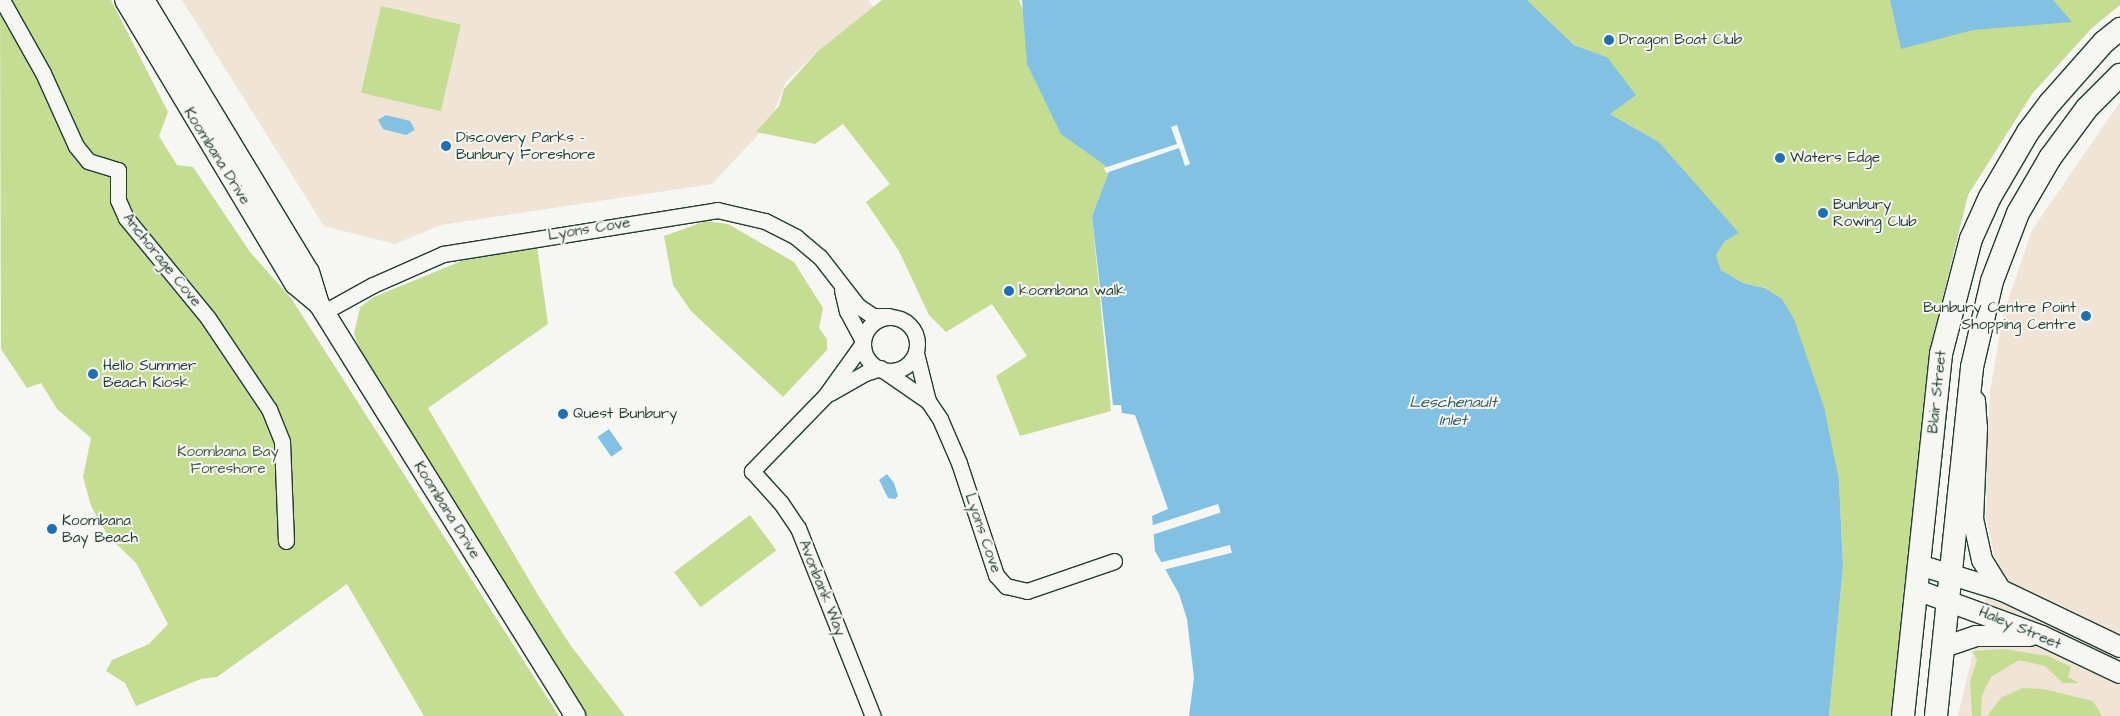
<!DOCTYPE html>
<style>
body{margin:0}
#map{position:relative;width:2120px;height:716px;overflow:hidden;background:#f6f6f2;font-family:"Architects Daughter",sans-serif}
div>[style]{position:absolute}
.built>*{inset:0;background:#efe4d5}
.green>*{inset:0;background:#c4dd93;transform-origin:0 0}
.water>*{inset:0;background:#83c1e3;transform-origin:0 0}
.pier>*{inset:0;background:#f6f6f2;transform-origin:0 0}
.roads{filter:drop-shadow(1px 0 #1f3d34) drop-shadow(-1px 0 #1f3d34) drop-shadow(0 1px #1f3d34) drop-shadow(0 -1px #1f3d34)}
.street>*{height:15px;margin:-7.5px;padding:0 7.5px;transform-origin:7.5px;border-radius:7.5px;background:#f6f6f2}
.street>.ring{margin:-7.5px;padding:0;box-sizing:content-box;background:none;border:15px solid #f6f6f2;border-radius:50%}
.secondary>*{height:20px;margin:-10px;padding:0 10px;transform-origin:10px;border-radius:10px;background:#f6f6f2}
.primary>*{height:22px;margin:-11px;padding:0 11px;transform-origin:11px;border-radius:11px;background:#f6f6f2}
.dots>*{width:14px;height:14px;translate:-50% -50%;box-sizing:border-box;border:2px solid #f6f6f2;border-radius:50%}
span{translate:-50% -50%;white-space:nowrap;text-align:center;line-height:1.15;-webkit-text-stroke:4px #f6f6f2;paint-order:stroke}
.poi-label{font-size:15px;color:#1f3d34}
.left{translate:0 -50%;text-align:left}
.right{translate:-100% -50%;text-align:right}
.street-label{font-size:15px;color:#1f3d34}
.park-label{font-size:15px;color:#405d47}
.water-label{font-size:16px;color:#385e60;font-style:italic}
</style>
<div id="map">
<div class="built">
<i style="clip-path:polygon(182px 0,868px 0,874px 8px,817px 52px,786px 82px,774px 111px,756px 137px,712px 184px,441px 225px,395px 244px,324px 226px)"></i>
<i style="clip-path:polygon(2120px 102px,2120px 716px,1958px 716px,1995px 559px,1986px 517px,1987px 450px,1990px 392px,2003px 315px,2032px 230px)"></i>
</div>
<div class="green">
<i style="clip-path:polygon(0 0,111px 0,168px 112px,159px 136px,177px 165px,193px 167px,250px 252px,291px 298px,559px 716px,424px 716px,347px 584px,217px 677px,201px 679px,136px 706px,125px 683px,106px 671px,112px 660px,149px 644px,168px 624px,136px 563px,108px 536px,91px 506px,83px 477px,91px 438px,57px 409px,41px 383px,27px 388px,1px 349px)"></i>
<i style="clip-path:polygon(882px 0,1019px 0,1025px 15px,1027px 64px,1110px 169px,1092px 216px,1111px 411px,1020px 436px,996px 376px,1027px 356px,992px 304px,946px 332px,929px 315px,899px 251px,866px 202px,890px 184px,843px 124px,815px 144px,756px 132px,779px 106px,784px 89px,817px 52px)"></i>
<i style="clip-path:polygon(1527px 0,2120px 0,2120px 5px,2092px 28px,2032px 94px,1968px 195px,1934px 333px,1892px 716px,1829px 716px,1843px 567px,1839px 480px,1766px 288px,1743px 283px,1721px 270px,1716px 255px,1725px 241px,1738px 233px,1659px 142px,1610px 114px,1607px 57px,1574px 45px)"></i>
<i style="left:381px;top:6px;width:82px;height:89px;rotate:13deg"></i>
<i style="clip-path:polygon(706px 221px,728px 224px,794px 262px,823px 308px,819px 328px,827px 339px,827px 350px,783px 397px,691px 311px,673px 285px,664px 236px)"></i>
<i style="clip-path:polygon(537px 246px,548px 324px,428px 408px,538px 595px,571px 646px,625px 716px,582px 716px,457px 505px,361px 352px,354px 334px,360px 307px,374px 297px,476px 255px)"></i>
<i style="left:750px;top:515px;width:44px;height:95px;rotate:53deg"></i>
<i style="clip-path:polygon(2004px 649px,2048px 656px,2071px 667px,2068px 677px,2079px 683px,2063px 683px,2045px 666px,2019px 660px,1991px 677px,1982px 695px,1981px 716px,1972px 716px,1970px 681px,1977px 660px,1972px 651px)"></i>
<i style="clip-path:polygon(2022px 688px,2043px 689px,2093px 701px,2102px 716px,1987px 716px,2001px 698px)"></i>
</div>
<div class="water">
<i style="clip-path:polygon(1022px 0,1527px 0,1574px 45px,1607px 57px,1636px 95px,1610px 114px,1659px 142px,1739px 233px,1725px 241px,1716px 255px,1721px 270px,1743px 283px,1765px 288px,1782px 299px,1794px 319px,1824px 407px,1839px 480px,1843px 567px,1829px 716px,1189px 716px,1194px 678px,1187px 619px,1179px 594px,1155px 551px,1152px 516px,1168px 509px,1135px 415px,1122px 413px,1121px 405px,1113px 405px,1092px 216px,1110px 169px,1061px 134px,1027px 64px)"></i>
<i style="clip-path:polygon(1890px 0,2053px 0,2072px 22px,1973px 30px,1901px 49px)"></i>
<i style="clip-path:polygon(386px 115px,410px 121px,415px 130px,406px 135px,383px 129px,378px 120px)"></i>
<i style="left:609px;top:429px;width:24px;height:14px;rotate:55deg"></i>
<i style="clip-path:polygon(887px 474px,894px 483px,898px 496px,895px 499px,888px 498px,879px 480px)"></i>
</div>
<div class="pier">
<i style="clip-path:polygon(1177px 125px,1190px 164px,1185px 166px,1179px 148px,1106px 173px,1104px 168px,1177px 144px,1171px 127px)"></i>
<i style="left:1218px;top:504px;width:9px;height:71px;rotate:72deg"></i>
<i style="left:1230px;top:545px;width:8px;height:72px;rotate:76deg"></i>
</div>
<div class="roads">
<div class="street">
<i style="left:2px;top:0;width:84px;rotate:60.7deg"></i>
<i style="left:43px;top:73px;width:80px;rotate:65.7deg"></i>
<i style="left:76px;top:146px;width:19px;rotate:51deg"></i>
<i style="left:88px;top:161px;width:31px;rotate:17deg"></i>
<i style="left:118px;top:170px;width:30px;rotate:90deg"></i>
<i style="left:118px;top:200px;width:20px;rotate:66deg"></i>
<i style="left:126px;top:218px;width:129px;rotate:50.6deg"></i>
<i style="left:208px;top:318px;width:110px;rotate:56.2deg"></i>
<i style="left:269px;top:409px;width:35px;rotate:68deg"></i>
<i style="left:282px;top:442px;width:99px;rotate:87.7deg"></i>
<i style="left:842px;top:290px;width:22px;rotate:77deg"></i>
<i style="left:847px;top:311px;width:34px;rotate:62deg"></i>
<i style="left:324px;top:312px;width:56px;rotate:-28.9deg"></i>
<i style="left:373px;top:285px;width:77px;rotate:-23.9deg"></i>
<i style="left:443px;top:254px;width:278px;rotate:-9.1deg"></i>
<i style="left:717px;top:210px;width:49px;rotate:12.9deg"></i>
<i style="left:765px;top:221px;width:35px;rotate:27deg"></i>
<i style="left:796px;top:237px;width:31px;rotate:40deg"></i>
<i style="left:820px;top:257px;width:62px;rotate:52.2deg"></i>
<i style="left:858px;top:306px;width:18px;rotate:34deg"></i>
<i style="left:873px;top:316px;width:16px"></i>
<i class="ring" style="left:863px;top:317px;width:39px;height:39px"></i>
<i style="left:863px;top:343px;width:65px;rotate:125.6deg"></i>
<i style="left:825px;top:396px;width:105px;rotate:134.2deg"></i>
<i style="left:752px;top:471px;width:43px;rotate:47.8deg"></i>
<i style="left:781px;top:503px;width:30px;rotate:56deg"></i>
<i style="left:798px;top:528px;width:202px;rotate:68.3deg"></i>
<i style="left:916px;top:353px;width:49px;rotate:76deg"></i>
<i style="left:883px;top:370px;width:55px;rotate:34.6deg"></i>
<i style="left:928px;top:401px;width:22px;rotate:56deg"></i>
<i style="left:940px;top:419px;width:48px;rotate:66.6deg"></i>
<i style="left:959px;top:463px;width:118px;rotate:71.7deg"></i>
<i style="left:996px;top:575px;width:15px;rotate:48deg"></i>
<i style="left:1006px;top:586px;width:22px;rotate:13deg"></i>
<i style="left:1027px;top:591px;width:92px;rotate:-19deg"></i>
<i style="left:830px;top:393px;width:40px;rotate:-29.7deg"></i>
<i style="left:865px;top:373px;width:16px;rotate:-18deg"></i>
</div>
<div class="secondary">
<i style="left:125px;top:0;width:331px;rotate:59.1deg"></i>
<i style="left:295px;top:284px;width:31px;rotate:40deg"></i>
<i style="left:144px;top:0;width:318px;rotate:58.8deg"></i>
<i style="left:309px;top:272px;width:34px;rotate:73deg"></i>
<i style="left:319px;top:304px;width:485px;rotate:58.1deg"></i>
<i style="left:1975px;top:401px;width:27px;rotate:86deg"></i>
<i style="left:1977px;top:428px;width:91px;rotate:92.5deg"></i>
<i style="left:1973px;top:519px;width:42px;rotate:77.6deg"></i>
<i style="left:1982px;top:560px;width:36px;rotate:58deg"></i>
<i style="left:1919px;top:565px;width:86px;rotate:17deg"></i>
<i style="left:2001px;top:590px;width:132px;rotate:25.6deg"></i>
<i style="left:1917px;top:590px;width:133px;rotate:20.2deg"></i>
<i style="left:2042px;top:636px;width:86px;rotate:25.4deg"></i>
<i style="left:1944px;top:647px;width:34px;rotate:-19deg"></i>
<i style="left:1976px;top:636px;width:54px"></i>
</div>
<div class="primary">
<i style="left:1903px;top:716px;width:364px;rotate:-84deg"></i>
<i style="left:1941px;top:354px;width:119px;rotate:-75.4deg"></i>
<i style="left:1971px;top:239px;width:46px;rotate:-65.7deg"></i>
<i style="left:1990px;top:197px;width:75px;rotate:-59.7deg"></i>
<i style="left:2028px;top:132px;width:36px;rotate:-53deg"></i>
<i style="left:2050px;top:103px;width:81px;rotate:-48.5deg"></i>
<i style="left:2104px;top:42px;width:21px;rotate:-39deg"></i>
<i style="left:1936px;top:716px;width:351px;rotate:-84.1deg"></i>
<i style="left:1972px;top:367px;width:88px;rotate:-76.9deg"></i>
<i style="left:1992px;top:281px;width:73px;rotate:-69.1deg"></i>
<i style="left:2018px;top:213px;width:64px;rotate:-59.8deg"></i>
<i style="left:2050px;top:158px;width:62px;rotate:-53.5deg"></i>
<i style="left:2087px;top:108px;width:47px;rotate:-45deg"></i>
</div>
</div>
<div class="dots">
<i style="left:1609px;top:40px;background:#1f6fb2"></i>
<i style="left:446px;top:146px;background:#1f6fb2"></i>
<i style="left:1780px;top:158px;background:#1f6fb2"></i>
<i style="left:1823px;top:213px;background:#1f6fb2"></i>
<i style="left:1009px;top:291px;background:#1f6fb2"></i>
<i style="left:2086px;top:316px;background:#1f6fb2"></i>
<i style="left:93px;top:374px;background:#1f6fb2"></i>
<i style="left:563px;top:414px;background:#1f6fb2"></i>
<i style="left:52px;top:529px;background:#1f6fb2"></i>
</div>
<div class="poi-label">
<span class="left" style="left:1619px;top:40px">Dragon Boat Club</span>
<span class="left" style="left:456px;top:146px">Discovery Parks -<br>Bunbury Foreshore</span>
<span class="left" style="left:1790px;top:158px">Waters Edge</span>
<span class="left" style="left:1833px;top:213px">Bunbury<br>Rowing Club</span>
<span class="left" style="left:1019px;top:291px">koombana walk</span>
<span class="right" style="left:2076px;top:316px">Bunbury Centre Point<br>Shopping Centre</span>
<span class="left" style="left:103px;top:374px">Hello Summer<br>Beach Kiosk</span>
<span class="left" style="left:573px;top:414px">Quest Bunbury</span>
<span class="left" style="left:62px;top:529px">Koombana<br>Bay Beach</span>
</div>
<div class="street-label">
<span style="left:217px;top:156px;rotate:58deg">Koombana Drive</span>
<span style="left:589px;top:229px;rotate:-9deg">Lyons Cove</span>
<span style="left:162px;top:260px;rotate:51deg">Anchorage Cove</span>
<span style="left:1937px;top:392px;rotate:-84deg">Blair Street</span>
<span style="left:447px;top:510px;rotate:58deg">Koombana Drive</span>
<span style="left:983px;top:533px;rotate:71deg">Lyons Cove</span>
<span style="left:822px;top:588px;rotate:68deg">Avonbank Way</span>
<span style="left:2020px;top:628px;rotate:23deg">Haley Street</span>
</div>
<div class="park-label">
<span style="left:228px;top:460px">Koombana Bay<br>Foreshore</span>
</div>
<div class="water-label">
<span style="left:1453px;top:411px">Leschenault<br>Inlet</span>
</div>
</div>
